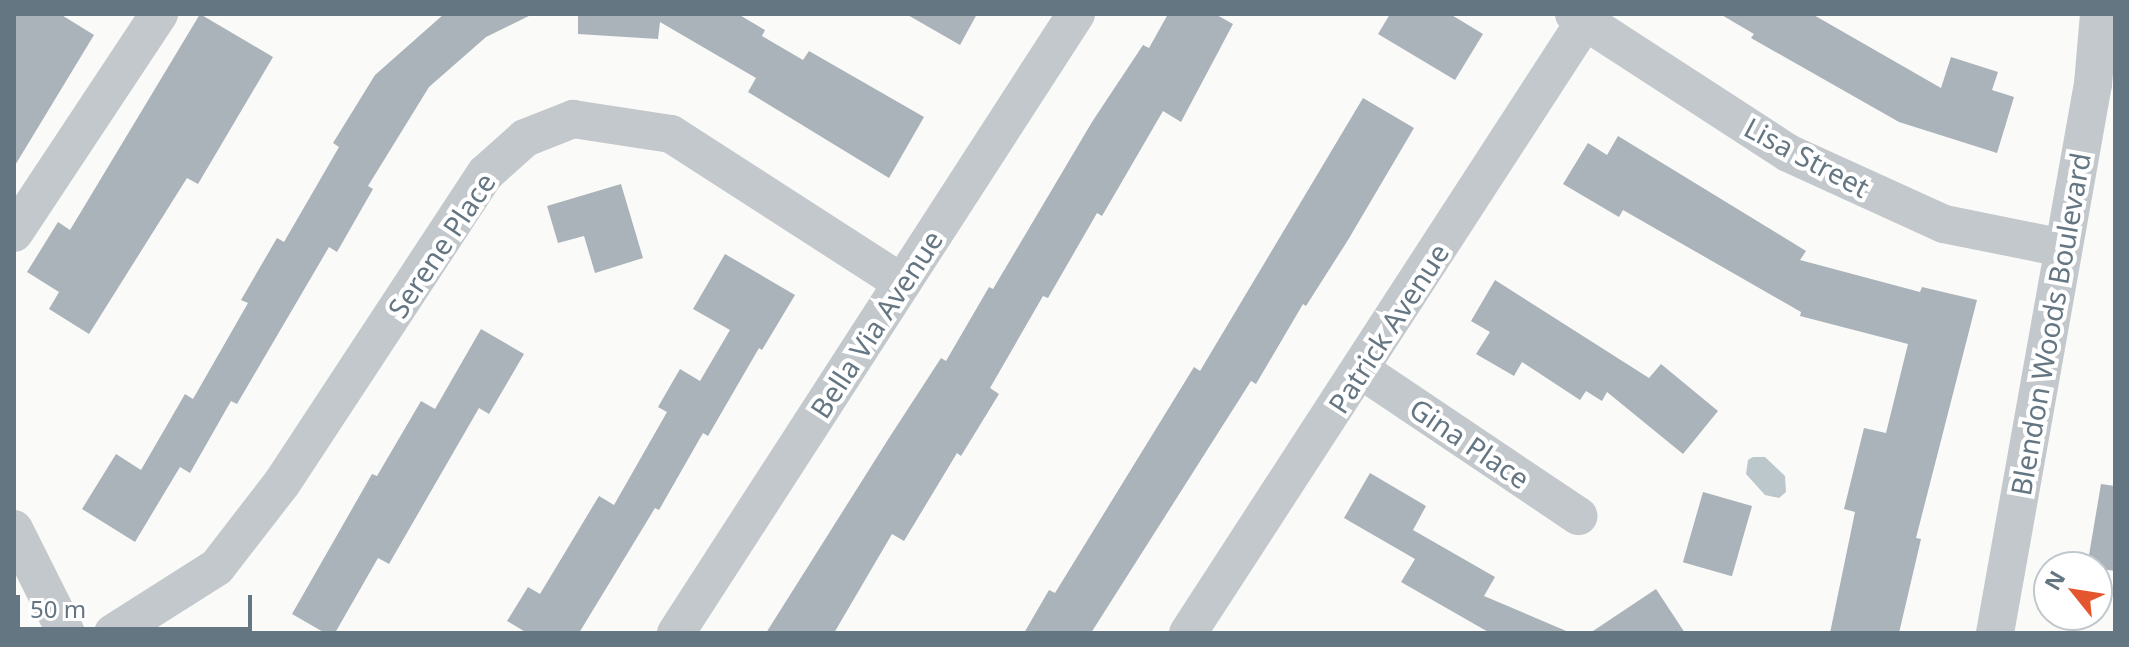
<!DOCTYPE html>
<style>
body{margin:0}
#map{position:relative;width:2129px;height:647px;overflow:hidden;background:#fafaf8;font-family:"Noto Sans",sans-serif}
div>[style]{position:absolute}
.water>*{inset:0;background:#bbc7cb}
.building>*{inset:0;background:#aab3b9;transform-origin:0 0}
.street>*{height:38px;margin:-19px;padding:0 19px;transform-origin:19px;border-radius:19px;background:#c3c8cc}
span{translate:-50% -50%;white-space:nowrap;text-align:center;line-height:1.15;-webkit-text-stroke:8px #fff;paint-order:stroke}
.street-label{font-size:28px;color:#657683}
.frame{position:absolute;inset:0;border:16px solid #657683;pointer-events:none}
.north{position:absolute;left:2033px;top:551px;width:80px;height:80px;box-sizing:border-box;background:#fff;border:2px solid #c1c8cd;border-radius:50%;rotate:300deg;font-size:22px;font-weight:700;line-height:32px;text-align:center;color:#657683}
.north::after{content:'';display:block;margin:auto;width:28px;height:36px;background:#e4572e;clip-path:polygon(50% 0,100% 100%,50% 72%,0 100%)}
.scale{position:absolute;left:16px;top:595px;width:236px;height:36px;box-sizing:border-box;border:4px solid #657683;border-top:0;padding-left:10px;font-size:24px;line-height:28px;white-space:nowrap;color:#657683;-webkit-text-stroke:6px #fff;paint-order:stroke}
</style>
<div id="map">
<div class="water">
<i style="clip-path:polygon(1753px 457px,1765px 457px,1785px 476px,1786px 492px,1779px 498px,1765px 495px,1746px 474px,1748px 460px)"></i>
</div>
<div class="building">
<i style="clip-path:polygon(14px 14px,60px 14px,94px 35px,14px 167px)"></i>
<i style="clip-path:polygon(200px 14px,273px 57px,198px 184px,187px 178px,89px 334px,49px 309px,59px 292px,27px 272px,58px 222px,70px 230px)"></i>
<i style="clip-path:polygon(444px 14px,533px 14px,486px 37px,429px 87px,368px 186px,373px 189px,337px 252px,329px 247px,237px 404px,231px 401px,190px 473px,180px 467px,135px 542px,82px 509px,116px 454px,141px 470px,185px 394px,193px 399px,248px 303px,241px 300px,277px 238px,284px 242px,339px 147px,333px 143px,375px 75px)"></i>
<i style="clip-path:polygon(578px 14px,738px 14px,765px 30px,762px 36px,803px 60px,809px 51px,924px 117px,889px 178px,748px 92px,756px 78px,660px 22px,658px 39px,578px 34px)"></i>
<i style="clip-path:polygon(906px 14px,977px 14px,960px 45px)"></i>
<i style="clip-path:polygon(1168px 14px,1215px 14px,1233px 24px,1181px 122px,1163px 111px,1102px 216px,1097px 213px,1048px 298px,1043px 296px,990px 388px,999px 394px,961px 456px,957px 453px,904px 541px,892px 534px,834px 633px,766px 633px,889px 438px,941px 358px,946px 361px,989px 287px,993px 289px,1092px 122px,1143px 45px,1149px 48px)"></i>
<i style="clip-path:polygon(1390px 14px,1450px 14px,1483px 34px,1455px 80px,1378px 34px)"></i>
<i style="clip-path:polygon(1720px 14px,1812px 14px,1941px 88px,1951px 57px,1998px 72px,1992px 90px,2014px 97px,1997px 153px,1899px 122px,1751px 38px,1754px 34px)"></i>
<i style="clip-path:polygon(1363px 98px,1414px 128px,1348px 240px,1306px 306px,1303px 304px,1256px 384px,1251px 381px,1091px 633px,1024px 633px,1049px 590px,1055px 593px,1194px 367px,1200px 371px)"></i>
<i style="clip-path:polygon(1618px 136px,1806px 251px,1800px 260px,1920px 292px,1922px 287px,1977px 300px,1916px 538px,1921px 539px,1899px 633px,1830px 633px,1855px 512px,1844px 509px,1864px 428px,1886px 433px,1908px 344px,1800px 316px,1801px 312px,1623px 210px,1619px 217px,1563px 184px,1588px 143px,1607px 155px)"></i>
<i style="clip-path:polygon(621px 184px,643px 258px,595px 273px,584px 236px,558px 243px,547px 206px)"></i>
<i style="clip-path:polygon(725px 254px,795px 295px,762px 350px,759px 348px,708px 436px,703px 433px,659px 510px,655px 508px,579px 633px,527px 633px,507px 621px,528px 587px,540px 594px,599px 496px,614px 505px,667px 412px,658px 407px,680px 369px,700px 381px,730px 330px,693px 309px)"></i>
<i style="clip-path:polygon(1495px 280px,1649px 378px,1661px 364px,1718px 411px,1683px 454px,1607px 392px,1602px 401px,1586px 391px,1580px 400px,1522px 362px,1514px 376px,1476px 354px,1490px 332px,1471px 321px)"></i>
<i style="clip-path:polygon(481px 329px,524px 354px,489px 414px,479px 408px,389px 564px,378px 558px,335px 633px,325px 633px,292px 614px,372px 474px,377px 476px,421px 401px,435px 409px)"></i>
<i style="clip-path:polygon(1370px 473px,1426px 506px,1413px 530px,1495px 577px,1484px 596px,1571px 633px,1490px 633px,1401px 582px,1415px 559px,1344px 518px)"></i>
<i style="clip-path:polygon(2101px 484px,2115px 486px,2115px 571px,2087px 567px)"></i>
<i style="left:1703px;top:492px;width:51px;height:73px;rotate:16deg"></i>
<i style="clip-path:polygon(1656px 589px,1685px 633px,1590px 633px)"></i>
</div>
<div class="street">
<i style="left:1574px;top:14px;width:255px;rotate:33deg"></i>
<i style="left:1788px;top:153px;width:171px;rotate:24.5deg"></i>
<i style="left:1944px;top:224px;width:121px;rotate:11.4deg"></i>
<i style="left:14px;top:233px;width:263px;rotate:-56.5deg"></i>
<i style="left:1361px;top:370px;width:262px;rotate:33.9deg"></i>
<i style="left:14px;top:529px;width:116px;rotate:63.4deg"></i>
<i style="left:113px;top:633px;width:123px;rotate:-32.4deg"></i>
<i style="left:217px;top:567px;width:106px;rotate:-52.3deg"></i>
<i style="left:282px;top:483px;width:371px;rotate:-56.7deg"></i>
<i style="left:486px;top:173px;width:52px;rotate:-41.9deg"></i>
<i style="left:525px;top:138px;width:52px;rotate:-21.6deg"></i>
<i style="left:573px;top:119px;width:99px;rotate:8.7deg"></i>
<i style="left:671px;top:134px;width:275px;rotate:32.8deg"></i>
<i style="left:676px;top:633px;width:737px;rotate:-57.13deg"></i>
<i style="left:1188px;top:633px;width:729px;rotate:-57.03deg"></i>
<i style="left:1995px;top:633px;width:558px;rotate:-79.88deg"></i>
<i style="left:2093px;top:84px;width:70px;rotate:-85.1deg"></i>
</div>
<div class="street-label">
<span style="left:1807px;top:157px;rotate:28deg">Lisa Street</span>
<span style="left:441px;top:245px;rotate:-56deg">Serene Place</span>
<span style="left:876px;top:324px;rotate:-57deg">Bella Via Avenue</span>
<span style="left:2050px;top:324px;rotate:-80deg">Blendon Woods Boulevard</span>
<span style="left:1388px;top:328px;rotate:-57deg">Patrick Avenue</span>
<span style="left:1470px;top:443px;rotate:34deg">Gina Place</span>
</div>
<div class="frame"></div>
<div class="north">N</div>
<div class="scale">50 m</div>
</div>
